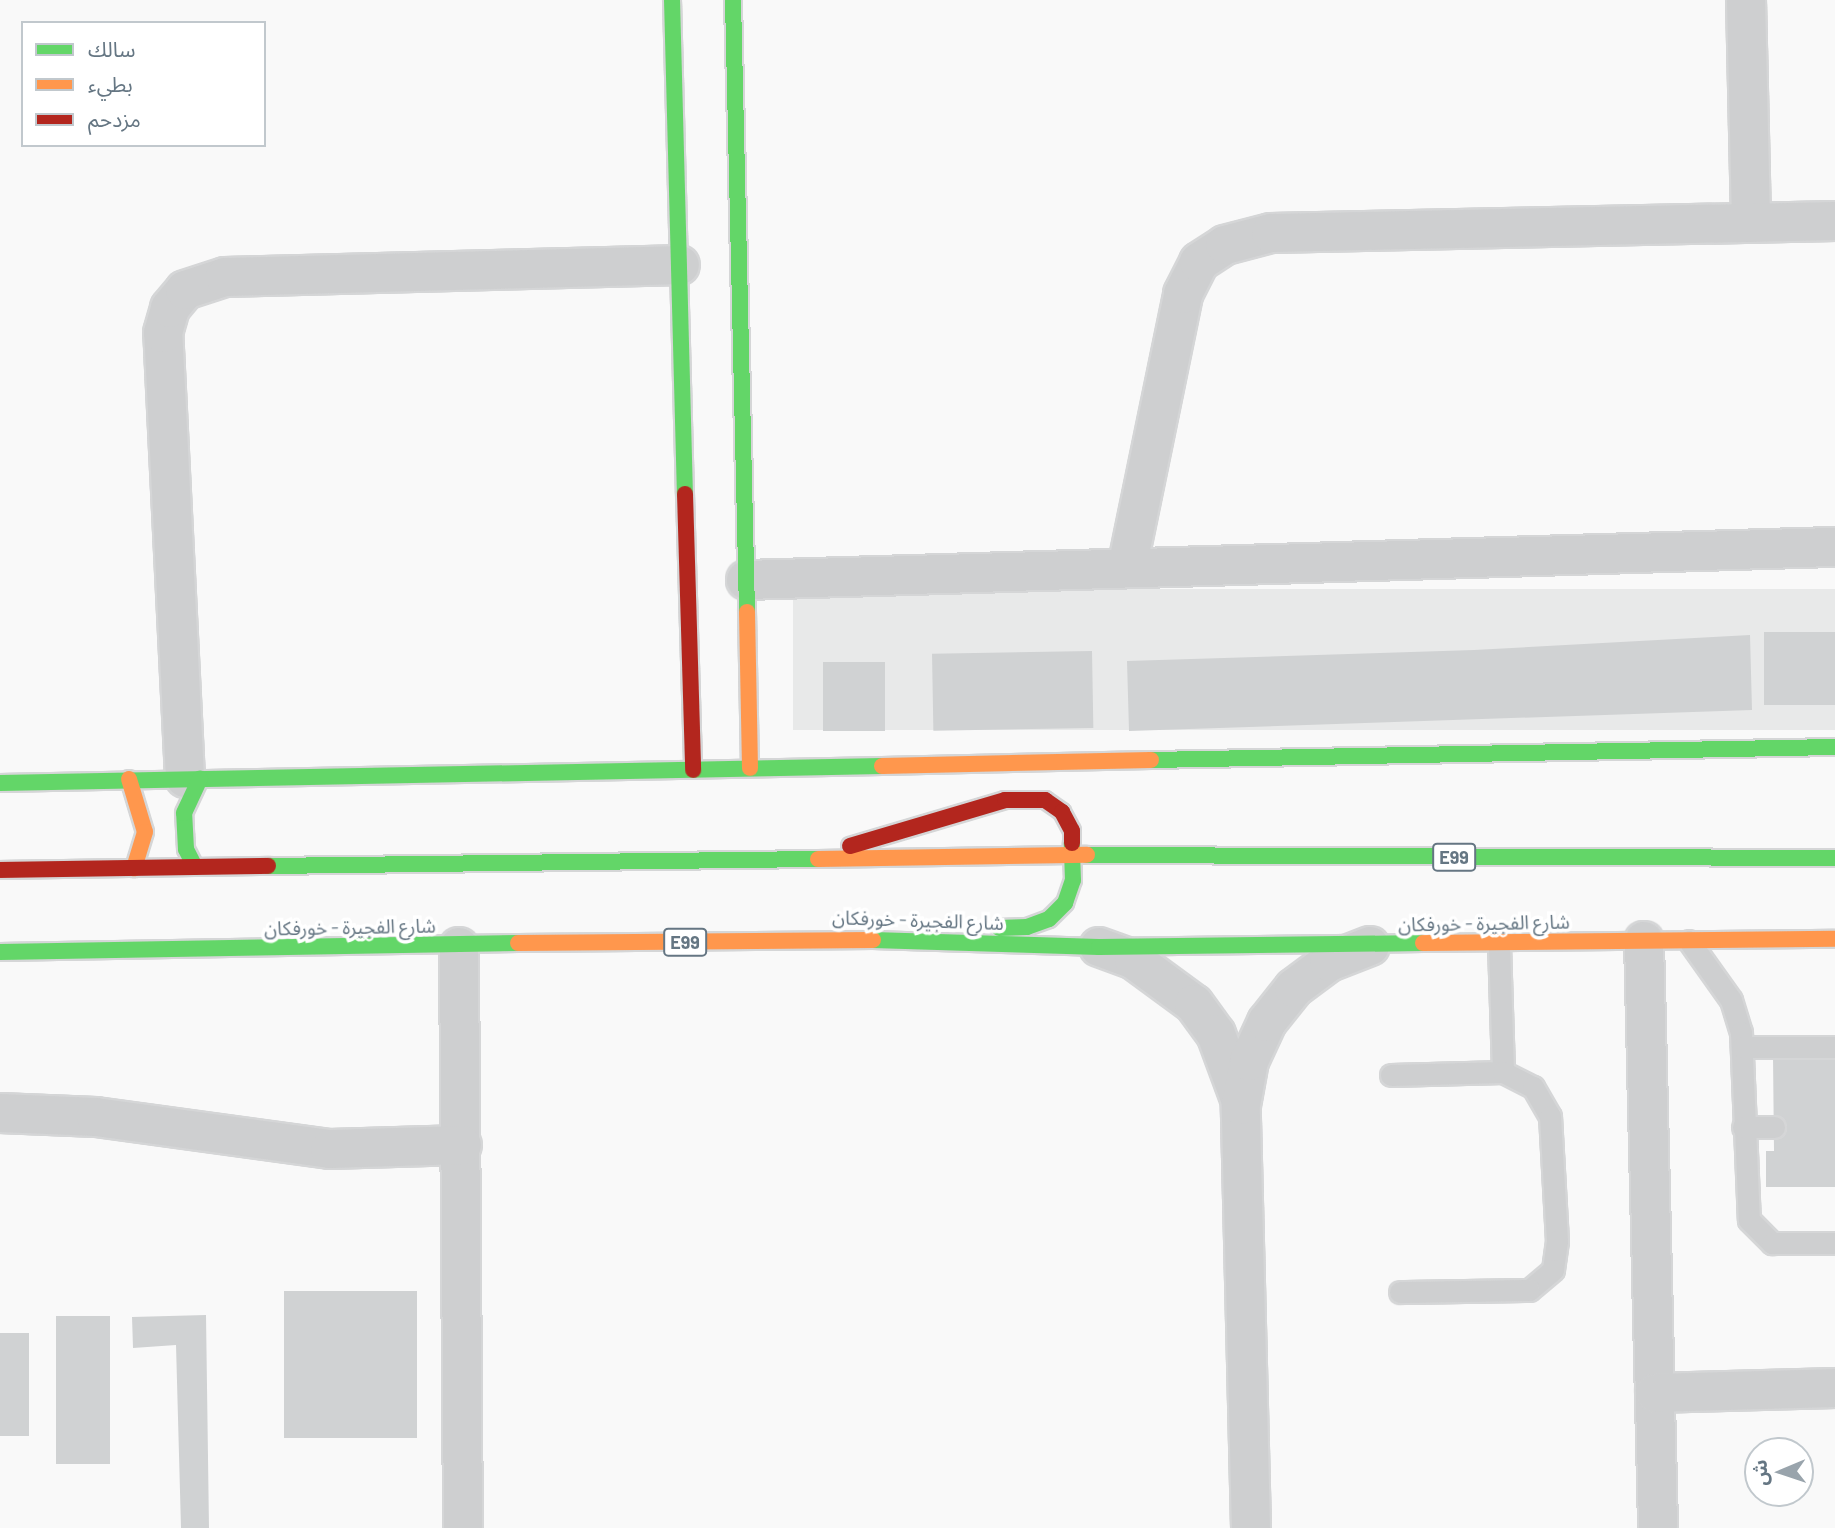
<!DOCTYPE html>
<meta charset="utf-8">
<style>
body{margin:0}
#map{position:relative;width:1835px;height:1528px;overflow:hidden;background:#f9f9f9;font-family:Barlow,"Noto Sans Arabic",sans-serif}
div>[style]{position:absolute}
.built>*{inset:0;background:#e8e9e9;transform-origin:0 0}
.building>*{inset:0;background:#d0d2d3;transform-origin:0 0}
.roads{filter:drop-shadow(2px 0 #d5d6d7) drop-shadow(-2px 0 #d5d6d7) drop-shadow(0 2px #d5d6d7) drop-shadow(0 -2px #d5d6d7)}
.lane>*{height:21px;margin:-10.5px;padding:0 10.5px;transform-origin:10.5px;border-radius:10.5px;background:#cecfd0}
.street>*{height:38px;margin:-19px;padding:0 19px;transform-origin:19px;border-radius:19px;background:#cecfd0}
.fast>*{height:16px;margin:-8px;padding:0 8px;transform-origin:8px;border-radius:8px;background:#63d668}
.slow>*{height:16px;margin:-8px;padding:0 8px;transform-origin:8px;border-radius:8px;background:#ff974d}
.jam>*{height:16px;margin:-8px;padding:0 8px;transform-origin:8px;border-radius:8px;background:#b3261e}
span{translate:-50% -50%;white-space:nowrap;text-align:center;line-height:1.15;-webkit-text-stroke:7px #fff;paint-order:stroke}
.shield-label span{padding:2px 5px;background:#fff;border:2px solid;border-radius:5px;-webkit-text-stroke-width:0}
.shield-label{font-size:18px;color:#657683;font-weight:700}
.street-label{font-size:19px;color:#657683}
.legend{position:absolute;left:21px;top:21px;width:245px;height:126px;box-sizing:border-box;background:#fff;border:2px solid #c1c8cd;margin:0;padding:9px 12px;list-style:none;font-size:21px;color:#657683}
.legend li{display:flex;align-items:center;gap:14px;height:35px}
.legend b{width:35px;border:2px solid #c1c8cd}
.north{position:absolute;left:1744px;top:1437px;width:70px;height:70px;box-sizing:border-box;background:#fff;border:2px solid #c1c8cd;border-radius:50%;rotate:268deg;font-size:19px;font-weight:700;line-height:28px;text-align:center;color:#657683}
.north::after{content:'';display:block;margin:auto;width:24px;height:32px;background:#99a4ac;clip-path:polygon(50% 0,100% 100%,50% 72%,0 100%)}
</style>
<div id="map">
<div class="built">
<i style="left:1835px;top:589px;width:141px;height:1042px;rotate:90deg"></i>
</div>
<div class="building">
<i style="left:1835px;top:632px;width:73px;height:71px;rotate:90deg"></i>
<i style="clip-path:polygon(1750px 635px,1752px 710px,1129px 731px,1127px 661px,1474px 650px)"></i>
<i style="left:1092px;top:651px;width:77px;height:160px;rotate:89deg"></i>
<i style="left:823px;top:662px;width:62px;height:69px"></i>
<i style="clip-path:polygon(1835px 1056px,1835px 1187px,1766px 1187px,1766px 1151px,1774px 1151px,1773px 1057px)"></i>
<i style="left:284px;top:1291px;width:133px;height:147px"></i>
<i style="clip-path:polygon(206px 1315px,209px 1528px,181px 1528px,176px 1345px,133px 1348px,132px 1317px)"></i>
<i style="left:110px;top:1316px;width:148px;height:54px;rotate:90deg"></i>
<i style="left:29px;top:1333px;width:103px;height:29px;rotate:90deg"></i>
</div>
<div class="roads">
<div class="lane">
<i style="left:1689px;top:941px;width:72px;rotate:54.6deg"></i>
<i style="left:1731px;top:1000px;width:34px;rotate:73deg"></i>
<i style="left:1741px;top:1032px;width:188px;rotate:87.6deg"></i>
<i style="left:1749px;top:1220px;width:33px;rotate:45deg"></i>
<i style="left:1772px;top:1243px;width:63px"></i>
<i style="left:1499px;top:944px;width:128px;rotate:88.2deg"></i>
<i style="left:1742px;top:1047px;width:93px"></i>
<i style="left:1391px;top:1075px;width:112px;rotate:-1.5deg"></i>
<i style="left:1503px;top:1072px;width:34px;rotate:27deg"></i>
<i style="left:1533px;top:1087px;width:34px;rotate:60deg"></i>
<i style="left:1550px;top:1116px;width:125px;rotate:86.8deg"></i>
<i style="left:1557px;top:1241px;width:29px;rotate:98deg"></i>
<i style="left:1553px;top:1270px;width:31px;rotate:140deg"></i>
<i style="left:1529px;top:1290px;width:129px;rotate:179.1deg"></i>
<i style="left:1743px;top:1127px;width:31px"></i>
</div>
<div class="street">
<i style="left:1746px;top:0;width:223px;rotate:88.7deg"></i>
<i style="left:1127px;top:568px;width:280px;rotate:-78.4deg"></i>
<i style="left:1183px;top:294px;width:36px;rotate:-63deg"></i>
<i style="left:1199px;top:262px;width:31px;rotate:-33deg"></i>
<i style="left:1225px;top:245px;width:48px;rotate:-14.6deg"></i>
<i style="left:1271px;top:233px;width:564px;rotate:-1.22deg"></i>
<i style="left:746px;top:580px;width:1089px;rotate:-1.74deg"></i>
<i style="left:185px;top:778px;width:446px;rotate:-92.8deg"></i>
<i style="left:163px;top:333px;width:26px;rotate:-74deg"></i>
<i style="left:170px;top:308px;width:23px;rotate:-50deg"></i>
<i style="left:185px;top:290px;width:42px;rotate:-18deg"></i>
<i style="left:225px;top:277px;width:455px;rotate:-1.5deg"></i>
<i style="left:1644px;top:941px;width:587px;rotate:88.63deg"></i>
<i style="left:459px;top:947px;width:581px;rotate:89.61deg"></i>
<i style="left:1099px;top:947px;width:37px;rotate:20deg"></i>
<i style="left:1134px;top:960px;width:74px;rotate:36.3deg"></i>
<i style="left:1194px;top:1004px;width:37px;rotate:54deg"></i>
<i style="left:1216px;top:1034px;width:69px;rotate:69.7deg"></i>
<i style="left:0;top:1113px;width:96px;rotate:2.4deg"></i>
<i style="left:96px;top:1117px;width:236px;rotate:7.8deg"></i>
<i style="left:330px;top:1149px;width:132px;rotate:-1.7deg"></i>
<i style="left:1655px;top:1393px;width:180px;rotate:-1.6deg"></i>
<i style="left:1251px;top:1528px;width:423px;rotate:-91.4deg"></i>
<i style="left:1241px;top:1105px;width:45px;rotate:-79.7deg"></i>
<i style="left:1249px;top:1061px;width:43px;rotate:-65.2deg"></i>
<i style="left:1267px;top:1022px;width:43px;rotate:-51.5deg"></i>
<i style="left:1294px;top:988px;width:44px;rotate:-36.6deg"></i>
<i style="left:1329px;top:962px;width:44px;rotate:-21.3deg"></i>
</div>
<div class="fast">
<i style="left:672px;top:0;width:494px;rotate:88.5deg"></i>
<i style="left:733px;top:0;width:612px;rotate:88.69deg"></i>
<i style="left:1151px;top:760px;width:684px;rotate:-1.09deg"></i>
<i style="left:0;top:783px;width:882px;rotate:-1.1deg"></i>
<i style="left:1087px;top:855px;width:748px;rotate:0.23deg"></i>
<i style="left:268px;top:866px;width:550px;rotate:-0.73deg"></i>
<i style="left:195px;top:867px;width:20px;rotate:-117deg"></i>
<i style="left:186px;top:849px;width:36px;rotate:-93deg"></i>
<i style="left:184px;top:813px;width:38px;rotate:-65deg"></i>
<i style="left:999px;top:928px;width:28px;rotate:-2deg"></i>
<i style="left:1027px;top:927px;width:23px;rotate:-20deg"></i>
<i style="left:1049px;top:919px;width:23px;rotate:-45deg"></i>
<i style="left:1065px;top:903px;width:24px;rotate:-71deg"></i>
<i style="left:1073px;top:880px;width:37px;rotate:-92deg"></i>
<i style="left:873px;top:940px;width:226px;rotate:1.8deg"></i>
<i style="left:1099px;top:947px;width:324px;rotate:-0.7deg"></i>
<i style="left:0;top:952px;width:518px;rotate:-1deg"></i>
</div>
<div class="slow">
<i style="left:747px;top:612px;width:156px;rotate:88.9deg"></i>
<i style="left:882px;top:766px;width:269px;rotate:-1.3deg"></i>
<i style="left:129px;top:779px;width:55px;rotate:73.2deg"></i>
<i style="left:145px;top:832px;width:38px;rotate:107deg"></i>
<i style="left:818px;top:859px;width:269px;rotate:-0.9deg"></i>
<i style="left:518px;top:943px;width:355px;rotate:-0.5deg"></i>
<i style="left:1423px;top:943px;width:412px;rotate:-0.6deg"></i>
</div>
<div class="jam">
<i style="left:685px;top:494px;width:276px;rotate:88.3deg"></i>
<i style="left:850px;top:846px;width:162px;rotate:-16.5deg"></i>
<i style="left:1005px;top:800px;width:40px"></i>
<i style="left:1045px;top:800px;width:21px;rotate:35deg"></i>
<i style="left:1062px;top:812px;width:21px;rotate:62deg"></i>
<i style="left:1072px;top:831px;width:12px;rotate:90deg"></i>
<i style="left:0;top:870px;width:268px;rotate:-0.9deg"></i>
</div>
</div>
<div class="shield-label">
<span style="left:1454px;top:857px">E99</span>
<span style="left:685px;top:942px">E99</span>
</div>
<div class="street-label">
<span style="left:918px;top:920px;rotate:2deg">شارع الفجيرة - خورفكان</span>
<span style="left:1484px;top:923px;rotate:-1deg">شارع الفجيرة - خورفكان</span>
<span style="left:350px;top:927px;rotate:-1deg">شارع الفجيرة - خورفكان</span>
</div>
<ul class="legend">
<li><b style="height:9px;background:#63d668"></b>سالك</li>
<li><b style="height:9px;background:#ff974d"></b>بطيء</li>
<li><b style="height:9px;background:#b3261e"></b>مزدحم</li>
</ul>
<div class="north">ش</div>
</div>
